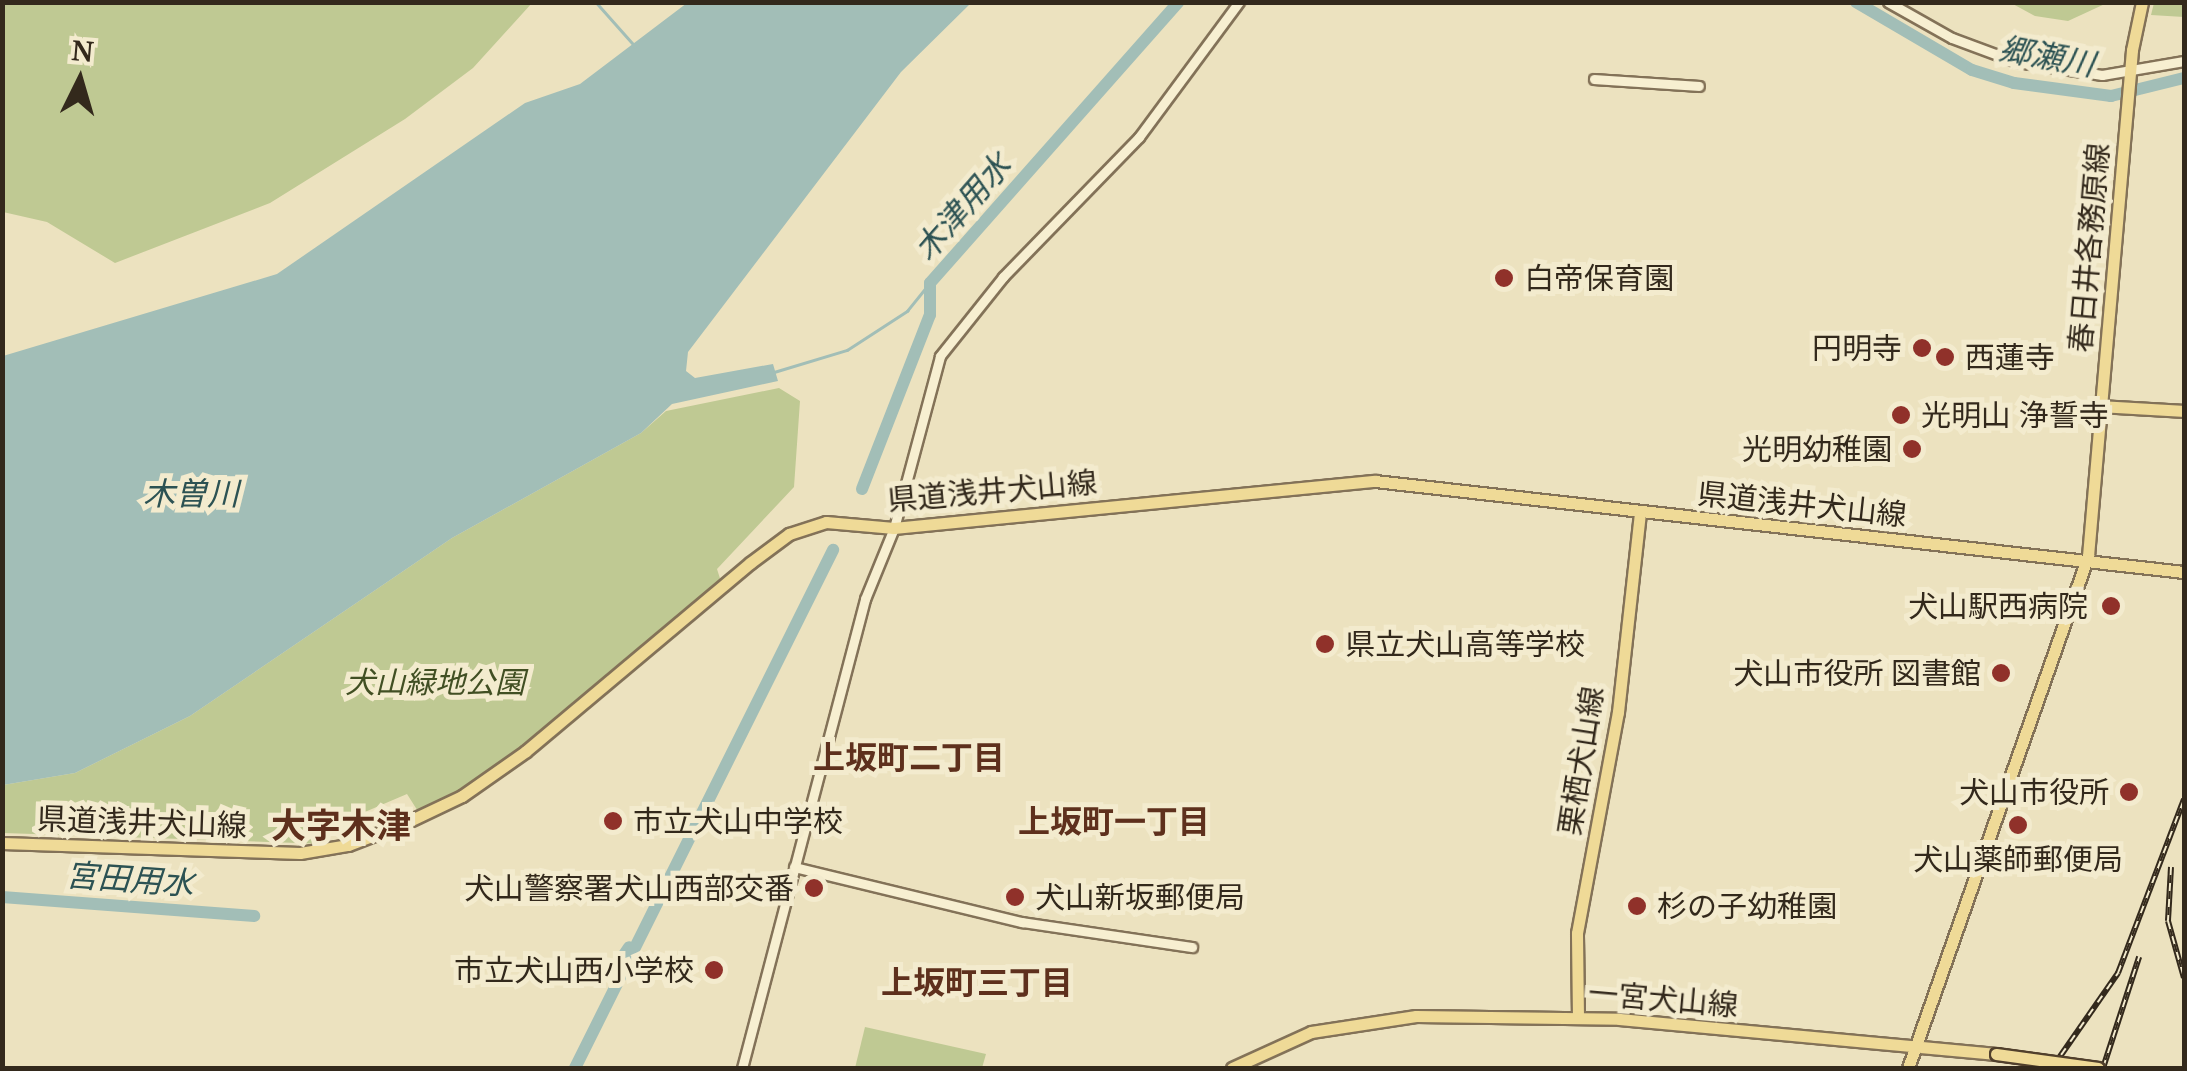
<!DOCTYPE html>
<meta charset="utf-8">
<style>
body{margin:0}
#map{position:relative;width:2187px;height:1071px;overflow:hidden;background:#ece2bf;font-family:"Noto Serif","Noto Sans JP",serif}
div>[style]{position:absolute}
.green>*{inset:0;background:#bfc993}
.water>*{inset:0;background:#a2beb7}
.stream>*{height:2.5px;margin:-1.25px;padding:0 1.25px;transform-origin:1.25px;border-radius:1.25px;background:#a2beb7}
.river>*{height:12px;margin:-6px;padding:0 6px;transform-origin:6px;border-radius:6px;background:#a2beb7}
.roads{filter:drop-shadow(2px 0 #837258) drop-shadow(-2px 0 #837258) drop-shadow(0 2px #837258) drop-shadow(0 -2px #837258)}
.minor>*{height:9px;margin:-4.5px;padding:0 4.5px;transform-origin:4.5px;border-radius:4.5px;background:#f7efd1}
.major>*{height:11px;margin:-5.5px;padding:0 5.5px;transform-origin:5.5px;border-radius:5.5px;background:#efda97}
.rail>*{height:6px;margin-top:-3px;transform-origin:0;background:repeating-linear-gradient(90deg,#f3ebce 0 8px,#33291c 0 16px);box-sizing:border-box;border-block:2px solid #33291c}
.bridges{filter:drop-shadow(2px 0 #51402c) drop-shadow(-2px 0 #51402c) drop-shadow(0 2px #51402c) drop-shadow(0 -2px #51402c)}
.major-bridge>*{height:11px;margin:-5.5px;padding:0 5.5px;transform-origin:5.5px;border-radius:5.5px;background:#efda97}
.dots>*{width:28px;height:28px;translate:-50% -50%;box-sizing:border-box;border:5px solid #f3ebce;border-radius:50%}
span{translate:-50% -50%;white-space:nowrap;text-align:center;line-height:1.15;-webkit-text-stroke:10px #f3ebce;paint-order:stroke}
.street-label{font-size:30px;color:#33291c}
.poi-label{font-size:30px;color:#33291c}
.left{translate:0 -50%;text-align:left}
.right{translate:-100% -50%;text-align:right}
.park-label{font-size:30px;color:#414f23;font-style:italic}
.water-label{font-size:32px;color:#2c5253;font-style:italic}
.neighbourhood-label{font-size:32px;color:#5e301d;font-weight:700}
.quarter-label{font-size:35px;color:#5e301d;font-weight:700}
.frame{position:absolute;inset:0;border:5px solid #33291c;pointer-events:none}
.north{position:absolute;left:30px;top:30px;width:100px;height:100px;-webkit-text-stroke:8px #f3ebce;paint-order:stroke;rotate:5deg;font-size:28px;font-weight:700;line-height:40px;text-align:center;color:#33291c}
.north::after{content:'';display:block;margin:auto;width:35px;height:45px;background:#33291c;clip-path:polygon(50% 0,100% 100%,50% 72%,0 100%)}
</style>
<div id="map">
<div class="green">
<i style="clip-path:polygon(3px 2px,532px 2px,532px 3px,473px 68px,405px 119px,270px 203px,115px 263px,47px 222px,3px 212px)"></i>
<i style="clip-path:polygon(2011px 3px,2107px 3px,2068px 21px,2035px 16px)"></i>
<i style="clip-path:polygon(2154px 3px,2184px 3px,2184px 17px,2151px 15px)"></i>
<i style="clip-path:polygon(779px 388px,800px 401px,794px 487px,717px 569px,723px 588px,526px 751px,421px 816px,407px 794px,325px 829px,328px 844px,3px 833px,3px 785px,75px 773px,190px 716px,452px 538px,641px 433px,666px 411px)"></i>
<i style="clip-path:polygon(865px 1027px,986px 1054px,982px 1068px,855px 1068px)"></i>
</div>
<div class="water">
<i style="clip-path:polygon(687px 3px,971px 3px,901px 72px,688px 352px,686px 371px,695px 378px,773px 364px,778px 381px,672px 404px,641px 433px,452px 538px,190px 716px,75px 773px,3px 785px,3px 356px,277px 274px,525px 103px,580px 84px)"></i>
</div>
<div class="stream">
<i style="left:596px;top:2px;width:59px;rotate:48.4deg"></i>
<i style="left:774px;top:372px;width:76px;rotate:-16.8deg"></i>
<i style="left:847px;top:350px;width:72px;rotate:-33deg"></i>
<i style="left:907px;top:311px;width:36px;rotate:-51deg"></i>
</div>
<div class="river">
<i style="left:1856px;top:2px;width:134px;rotate:30.4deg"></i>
<i style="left:1972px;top:70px;width:44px;rotate:17.2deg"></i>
<i style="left:2014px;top:83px;width:98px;rotate:7.6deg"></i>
<i style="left:2111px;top:96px;width:75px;rotate:-13.9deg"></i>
<i style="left:862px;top:489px;width:187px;rotate:-68.7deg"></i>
<i style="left:930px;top:315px;width:32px;rotate:-90deg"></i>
<i style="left:930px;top:283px;width:375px;rotate:-48.5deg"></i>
<i style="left:2px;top:897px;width:253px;rotate:4.3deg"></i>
<i style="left:600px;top:968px;width:15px"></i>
<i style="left:615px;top:968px;width:25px;rotate:-56deg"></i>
<i style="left:575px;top:1068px;width:579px;rotate:-63.52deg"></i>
</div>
<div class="roads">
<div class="minor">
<i style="left:1888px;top:2px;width:73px;rotate:29.4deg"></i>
<i style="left:1952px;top:38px;width:69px;rotate:20.3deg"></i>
<i style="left:2017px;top:62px;width:86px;rotate:8.7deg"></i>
<i style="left:2102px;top:75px;width:83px;rotate:-9.7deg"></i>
<i style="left:1594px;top:79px;width:105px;rotate:3.8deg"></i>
<i style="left:794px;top:867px;width:235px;rotate:13.6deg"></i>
<i style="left:1022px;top:922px;width:172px;rotate:8.4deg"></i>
<i style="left:742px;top:1068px;width:485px;rotate:-75.3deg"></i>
<i style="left:865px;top:599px;width:77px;rotate:-67.8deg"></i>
<i style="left:894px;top:528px;width:178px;rotate:-75deg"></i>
<i style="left:940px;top:356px;width:101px;rotate:-51.4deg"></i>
<i style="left:1003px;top:277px;width:195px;rotate:-45.8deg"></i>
<i style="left:1139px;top:137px;width:168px;rotate:-53.5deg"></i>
</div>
<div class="major">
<i style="left:2100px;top:406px;width:84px;rotate:3.4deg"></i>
<i style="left:2px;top:843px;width:298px;rotate:1.9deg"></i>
<i style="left:300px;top:853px;width:49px;rotate:-9.5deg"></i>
<i style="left:348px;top:845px;width:59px;rotate:-20.9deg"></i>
<i style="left:403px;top:824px;width:65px;rotate:-25.4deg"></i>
<i style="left:462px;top:796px;width:78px;rotate:-35.1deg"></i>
<i style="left:526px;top:751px;width:292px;rotate:-40deg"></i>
<i style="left:750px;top:563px;width:49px;rotate:-36.6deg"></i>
<i style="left:789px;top:534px;width:39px;rotate:-18deg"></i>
<i style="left:826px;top:522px;width:68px;rotate:5deg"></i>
<i style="left:894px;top:528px;width:483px;rotate:-5.6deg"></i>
<i style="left:1375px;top:481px;width:814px;rotate:6.42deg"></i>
<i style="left:1578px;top:1017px;width:84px;rotate:-90.7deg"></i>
<i style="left:1577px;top:933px;width:225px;rotate:-79.5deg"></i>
<i style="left:1618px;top:712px;width:201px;rotate:-83.7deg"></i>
<i style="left:1232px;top:1068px;width:87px;rotate:-24.5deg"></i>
<i style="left:1311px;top:1032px;width:106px;rotate:-8.7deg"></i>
<i style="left:1416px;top:1016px;width:203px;rotate:0.8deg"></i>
<i style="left:1619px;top:1019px;width:379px;rotate:5.3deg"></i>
<i style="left:1908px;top:1068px;width:543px;rotate:-70.63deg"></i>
<i style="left:2088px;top:556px;width:508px;rotate:-85.03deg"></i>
<i style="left:2132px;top:50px;width:49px;rotate:-78.2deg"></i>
</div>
</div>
<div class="rail">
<i style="left:2171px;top:867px;width:54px;rotate:93.2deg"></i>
<i style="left:2168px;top:921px;width:59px;rotate:74.3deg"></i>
<i style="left:2052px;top:1068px;width:116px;rotate:-55.2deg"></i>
<i style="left:2118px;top:973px;width:186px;rotate:-69.2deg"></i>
<i style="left:2103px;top:1068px;width:117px;rotate:-72deg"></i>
</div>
<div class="bridges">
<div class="major-bridge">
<i style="left:1996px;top:1054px;width:103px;rotate:7.8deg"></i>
</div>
</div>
<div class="dots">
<i style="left:1504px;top:278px;background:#90312a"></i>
<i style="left:1922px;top:348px;background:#90312a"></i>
<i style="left:1945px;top:357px;background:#90312a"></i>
<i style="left:1901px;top:415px;background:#90312a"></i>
<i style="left:1912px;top:449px;background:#90312a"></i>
<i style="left:2111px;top:606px;background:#90312a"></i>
<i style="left:1325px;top:644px;background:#90312a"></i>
<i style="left:2001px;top:673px;background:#90312a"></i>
<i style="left:2129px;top:792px;background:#90312a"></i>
<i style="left:613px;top:821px;background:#90312a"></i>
<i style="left:2018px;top:825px;background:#90312a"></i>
<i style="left:814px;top:888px;background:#90312a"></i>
<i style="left:1015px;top:897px;background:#90312a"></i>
<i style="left:1637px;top:906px;background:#90312a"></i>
<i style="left:714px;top:970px;background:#90312a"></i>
</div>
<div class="street-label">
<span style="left:2089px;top:248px;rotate:-85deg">春日井各務原線</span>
<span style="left:992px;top:491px;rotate:-5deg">県道浅井犬山線</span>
<span style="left:1802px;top:504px;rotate:6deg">県道浅井犬山線</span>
<span style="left:1581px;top:761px;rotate:-81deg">栗栖犬山線</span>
<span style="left:142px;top:822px;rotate:2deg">県道浅井犬山線</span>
<span style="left:1663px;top:999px;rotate:5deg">一宮犬山線</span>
</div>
<div class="poi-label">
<span class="left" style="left:1524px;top:278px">白帝保育園</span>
<span class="right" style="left:1902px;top:348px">円明寺</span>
<span class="left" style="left:1965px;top:357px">西蓮寺</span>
<span class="left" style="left:1921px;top:415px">光明山 浄誓寺</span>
<span class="right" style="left:1892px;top:449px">光明幼稚園</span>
<span class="right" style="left:2088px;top:606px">犬山駅西病院</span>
<span class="left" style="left:1345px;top:644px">県立犬山高等学校</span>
<span class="right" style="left:1981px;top:673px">犬山市役所 図書館</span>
<span class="right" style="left:2109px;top:792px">犬山市役所</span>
<span class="left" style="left:633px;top:821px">市立犬山中学校</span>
<span style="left:2018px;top:859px">犬山薬師郵便局</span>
<span class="right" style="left:794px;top:888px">犬山警察署犬山西部交番</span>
<span class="left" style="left:1035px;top:897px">犬山新坂郵便局</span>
<span class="left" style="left:1657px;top:906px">杉の子幼稚園</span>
<span class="right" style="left:694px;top:970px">市立犬山西小学校</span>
</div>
<div class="park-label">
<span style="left:435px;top:682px">犬山緑地公園</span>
</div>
<div class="water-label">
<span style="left:2047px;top:56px;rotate:10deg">郷瀬川</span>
<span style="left:962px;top:207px;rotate:-49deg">木津用水</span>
<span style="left:191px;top:493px">木曽川</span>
<span style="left:130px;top:879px;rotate:4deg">宮田用水</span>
</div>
<div class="neighbourhood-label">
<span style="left:909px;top:757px">上坂町二丁目</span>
<span style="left:1114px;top:821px">上坂町一丁目</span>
<span style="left:977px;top:982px">上坂町三丁目</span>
</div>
<div class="quarter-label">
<span style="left:341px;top:825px">大字木津</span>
</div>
<div class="frame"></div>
<div class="north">N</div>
</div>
